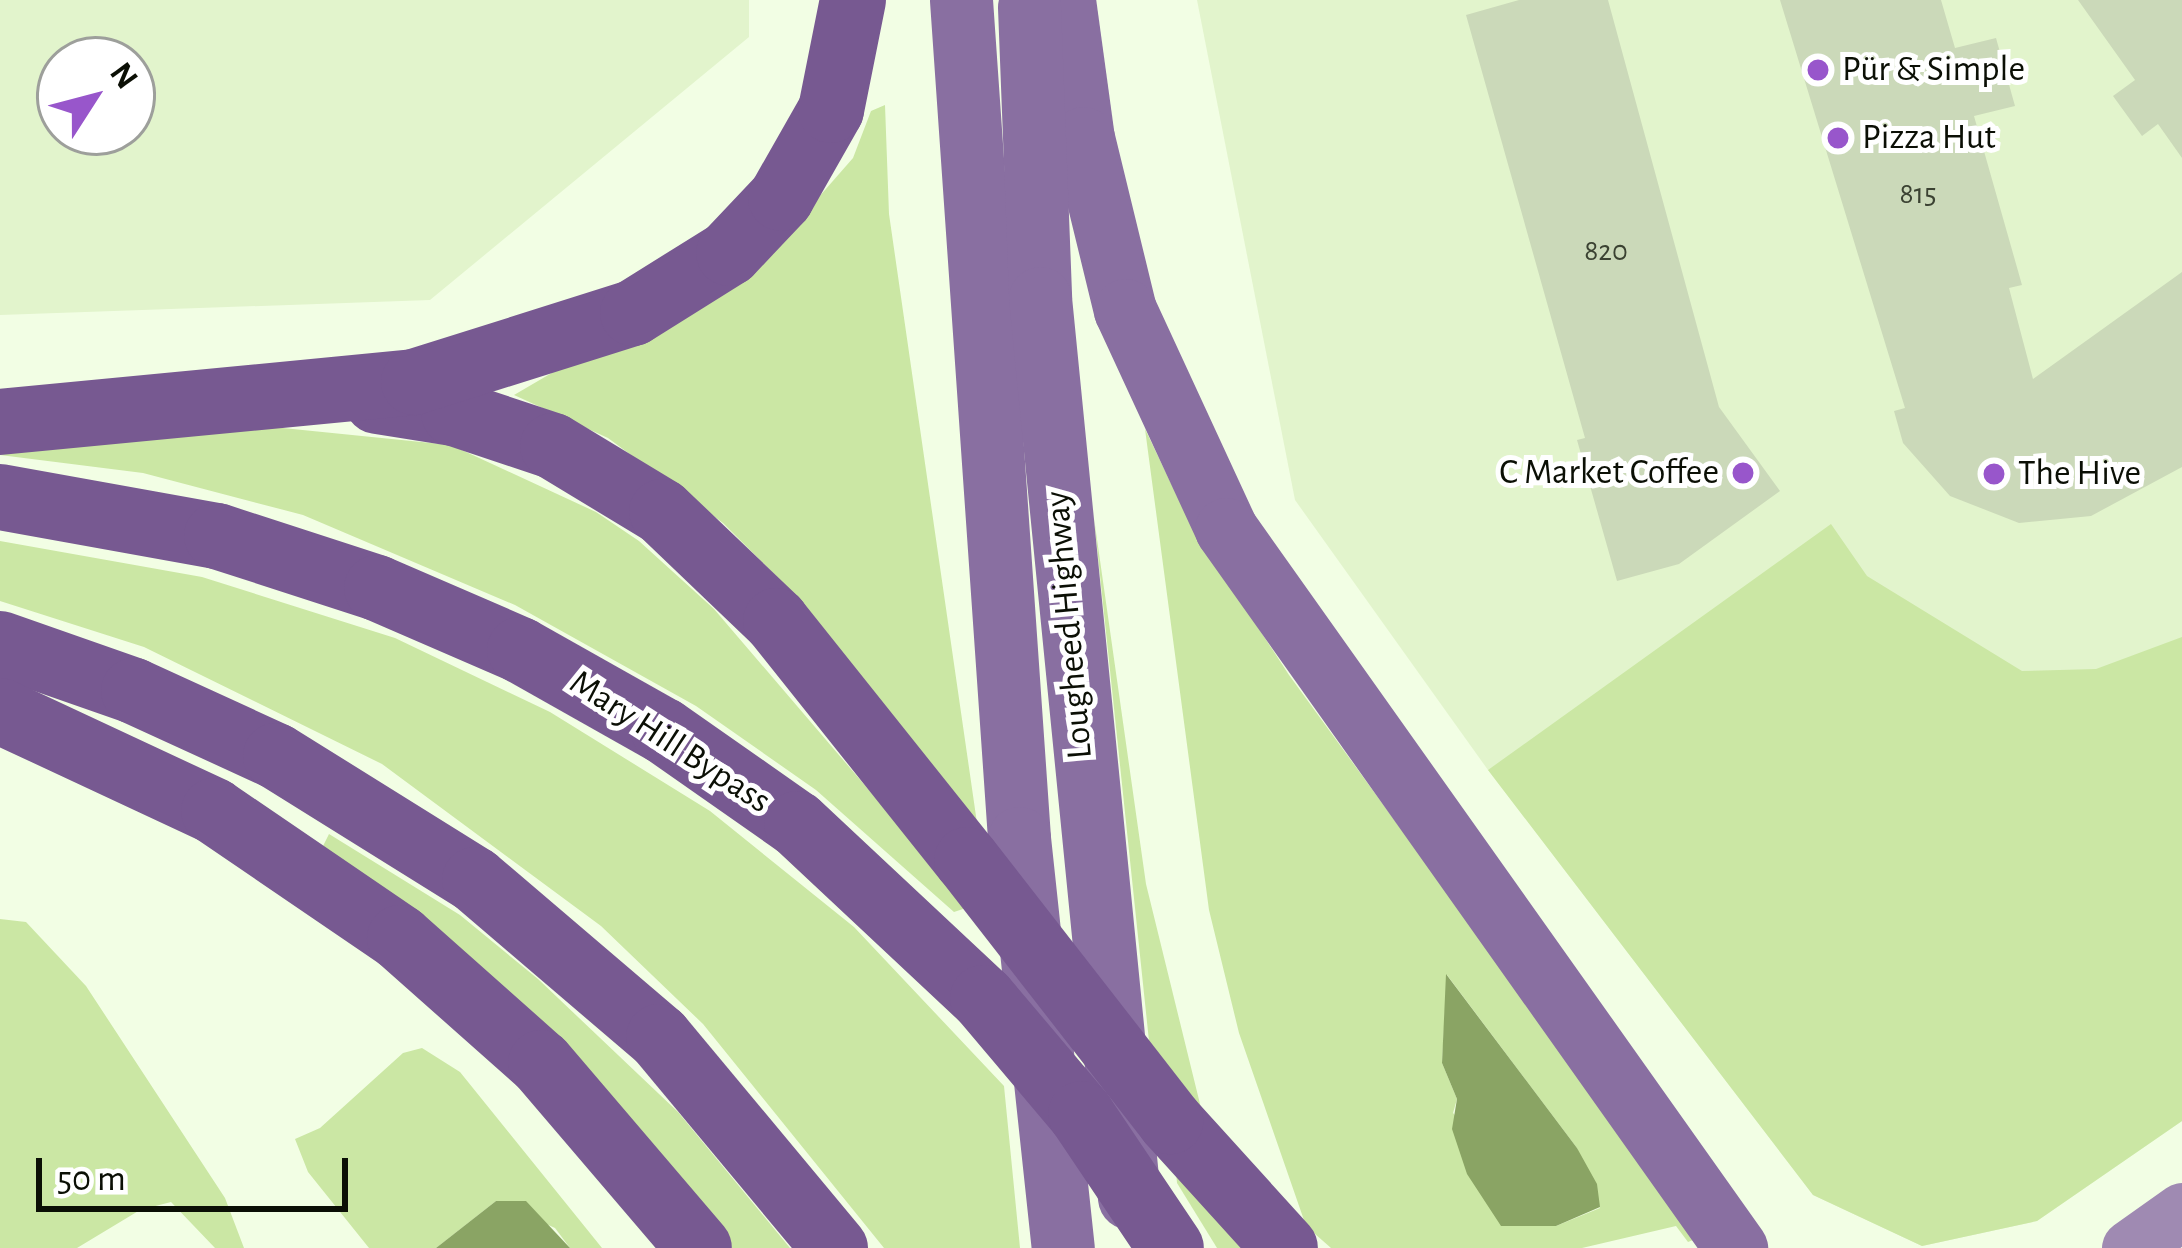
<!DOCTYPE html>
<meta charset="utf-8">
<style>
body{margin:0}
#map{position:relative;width:2182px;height:1248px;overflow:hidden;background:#f2fee4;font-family:"Alegreya Sans",sans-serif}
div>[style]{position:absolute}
.built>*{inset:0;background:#e2f4cc}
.green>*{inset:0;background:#cbe7a4}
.water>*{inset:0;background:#8aa464}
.building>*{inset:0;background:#cbd9b9}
.secondary>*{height:57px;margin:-28.5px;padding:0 28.5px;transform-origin:28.5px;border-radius:28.5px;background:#9f8ab2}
.primary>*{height:63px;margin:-31.5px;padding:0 31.5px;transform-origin:31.5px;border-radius:31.5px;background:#896fa1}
.highway>*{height:66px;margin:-33px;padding:0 33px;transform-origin:33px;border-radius:33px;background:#775991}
.highway-bridge>*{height:66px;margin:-33px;padding:0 33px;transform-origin:33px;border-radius:33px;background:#775991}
.dots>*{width:33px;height:33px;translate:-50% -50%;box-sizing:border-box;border:6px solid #fff;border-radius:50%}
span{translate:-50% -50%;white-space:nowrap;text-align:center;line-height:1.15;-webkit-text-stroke:10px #fff;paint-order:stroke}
.number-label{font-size:30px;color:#3b4232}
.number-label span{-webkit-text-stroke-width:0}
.poi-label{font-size:36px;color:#0b0f05}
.left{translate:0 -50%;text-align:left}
.right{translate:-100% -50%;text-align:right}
.street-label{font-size:36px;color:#0b0f05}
.north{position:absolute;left:36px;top:36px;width:120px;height:120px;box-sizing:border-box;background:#fff;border:3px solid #9d9f9b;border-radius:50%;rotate:54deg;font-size:33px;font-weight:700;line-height:48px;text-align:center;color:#0b0f05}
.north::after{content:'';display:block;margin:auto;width:42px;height:54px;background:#9856cb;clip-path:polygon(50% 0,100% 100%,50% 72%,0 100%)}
.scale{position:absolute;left:36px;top:1158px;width:312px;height:54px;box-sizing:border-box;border:6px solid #0b0f05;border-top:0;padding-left:15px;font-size:36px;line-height:42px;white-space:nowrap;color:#0b0f05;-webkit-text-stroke:9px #fff;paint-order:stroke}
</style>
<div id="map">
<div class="built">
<i style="clip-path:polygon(evenodd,0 0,749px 0,749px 37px,430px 300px,0 315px,0 0,132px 60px,132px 132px,60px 132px,60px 60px,132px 60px)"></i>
<i style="clip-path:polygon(1197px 0,2182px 0,2182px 1121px,2037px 1221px,1922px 1246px,1813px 1195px,1488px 770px,1295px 500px)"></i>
</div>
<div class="green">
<i style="clip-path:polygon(885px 105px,889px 214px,977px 823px,790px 590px,723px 523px,608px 438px,514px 395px,783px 238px,853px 158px,871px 111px)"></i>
<i style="clip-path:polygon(263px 426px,451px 445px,596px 512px,639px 541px,714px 609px,969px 907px,954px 912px,816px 790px,696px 706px,515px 605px,303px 515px,143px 473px,0 455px,0 447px)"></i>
<i style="clip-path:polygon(evenodd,1145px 429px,1190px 523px,1289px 675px,1698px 1238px,1688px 1242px,1676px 1226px,1582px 1248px,1331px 1248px,1306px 1226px,1239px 1033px,1209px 910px,1145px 429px,1447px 975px,1577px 1148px,1600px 1208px,1556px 1226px,1453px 1113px,1457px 1099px,1442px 1063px,1447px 975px)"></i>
<i style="clip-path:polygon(1094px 518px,1146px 884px,1201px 1108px,1149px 1041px)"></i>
<i style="clip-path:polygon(1831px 524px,1867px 576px,2022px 671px,2096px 669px,2182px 637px,2182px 1121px,2037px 1221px,1922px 1246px,1813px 1195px,1488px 770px)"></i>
<i style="clip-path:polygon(0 541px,202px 577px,395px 638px,550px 712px,710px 811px,854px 927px,1004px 1086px,1020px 1248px,884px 1248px,703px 1024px,601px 926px,382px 764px,144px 647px,0 601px)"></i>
<i style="clip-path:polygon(329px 834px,460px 915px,538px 979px,678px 1112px,790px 1248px,732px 1248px,674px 1169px,323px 846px)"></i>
<i style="clip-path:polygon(0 919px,26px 922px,86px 986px,225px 1198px,244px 1248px,215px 1248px,171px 1202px,140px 1210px,77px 1248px,0 1248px)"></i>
<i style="clip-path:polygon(422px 1048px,460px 1072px,602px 1248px,570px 1248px,555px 1228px,496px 1201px,436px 1248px,369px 1248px,308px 1172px,295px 1139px,320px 1128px,403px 1053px)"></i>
<i style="clip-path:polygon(1175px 1161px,1247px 1248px,1217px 1248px,1177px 1183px)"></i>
</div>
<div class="water">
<i style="clip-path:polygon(1446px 974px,1577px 1148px,1597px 1184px,1600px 1207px,1556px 1226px,1501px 1226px,1467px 1174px,1452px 1129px,1457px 1099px,1442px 1063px)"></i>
<i style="clip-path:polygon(496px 1201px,526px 1201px,570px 1248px,436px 1248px)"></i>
</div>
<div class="building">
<i style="clip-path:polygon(1519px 0,1608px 0,1719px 407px,1780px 491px,1679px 564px,1617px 581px,1577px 440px,1585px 438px,1466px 15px)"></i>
<i style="clip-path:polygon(1780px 0,1941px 0,1955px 48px,1996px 38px,2015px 106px,1974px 116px,2022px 285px,2009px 288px,2033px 379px,2182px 272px,2182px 467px,2091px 516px,2019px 523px,1950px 496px,1903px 443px,1894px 411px,1905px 408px)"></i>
<i style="clip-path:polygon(2078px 0,2182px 0,2182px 158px,2158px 124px,2142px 136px,2113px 96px,2135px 80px)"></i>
</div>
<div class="secondary">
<i style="left:2130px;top:1248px;width:64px;rotate:-35.4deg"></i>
</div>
<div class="primary">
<i style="left:961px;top:0;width:840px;rotate:86.04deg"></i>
<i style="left:1019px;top:838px;width:412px;rotate:83.9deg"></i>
<i style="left:1064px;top:0;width:139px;rotate:82.2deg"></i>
<i style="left:1083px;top:138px;width:177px;rotate:76.3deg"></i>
<i style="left:1125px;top:310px;width:241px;rotate:65.2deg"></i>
<i style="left:1226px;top:529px;width:882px;rotate:54.65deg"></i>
<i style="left:1029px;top:7px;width:291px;rotate:87.8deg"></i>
<i style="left:1040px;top:298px;width:904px;rotate:84.35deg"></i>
</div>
<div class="highway">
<i style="left:377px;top:401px;width:78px;rotate:8.9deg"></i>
<i style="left:454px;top:413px;width:104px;rotate:18.4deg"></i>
<i style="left:553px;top:446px;width:127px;rotate:31.2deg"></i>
<i style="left:662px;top:512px;width:158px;rotate:43.7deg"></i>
<i style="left:776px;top:621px;width:306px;rotate:51.4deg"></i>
<i style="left:0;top:422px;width:416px;rotate:-5.5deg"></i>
<i style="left:414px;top:382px;width:230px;rotate:-17.5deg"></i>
<i style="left:633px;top:313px;width:113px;rotate:-32deg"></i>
<i style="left:729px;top:253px;width:76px;rotate:-46.6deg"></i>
<i style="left:781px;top:198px;width:101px;rotate:-60.4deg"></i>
<i style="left:831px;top:110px;width:112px;rotate:-78.7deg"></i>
<i style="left:0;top:497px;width:220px;rotate:10.2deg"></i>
<i style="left:217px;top:536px;width:168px;rotate:18deg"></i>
<i style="left:377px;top:588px;width:156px;rotate:23.4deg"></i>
<i style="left:520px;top:650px;width:165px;rotate:29.4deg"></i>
<i style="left:664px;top:731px;width:162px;rotate:35deg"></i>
<i style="left:797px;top:824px;width:255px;rotate:43.1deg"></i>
<i style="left:0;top:644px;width:142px;rotate:19.3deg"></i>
<i style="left:134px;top:691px;width:156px;rotate:24.6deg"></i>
<i style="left:276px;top:756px;width:234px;rotate:31.9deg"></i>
<i style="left:475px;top:880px;width:242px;rotate:40.5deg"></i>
<i style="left:659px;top:1037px;width:275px;rotate:50.2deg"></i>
<i style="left:0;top:711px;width:236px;rotate:25deg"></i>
<i style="left:214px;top:811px;width:225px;rotate:34.3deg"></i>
<i style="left:400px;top:938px;width:188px;rotate:41.6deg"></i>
<i style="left:541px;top:1063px;width:243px;rotate:49.5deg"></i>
<i style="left:1170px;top:1121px;width:171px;rotate:47.8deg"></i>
</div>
<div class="highway-bridge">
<i style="left:967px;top:860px;width:331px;rotate:52.1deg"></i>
<i style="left:983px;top:998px;width:152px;rotate:49.8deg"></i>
<i style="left:1081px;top:1114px;width:161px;rotate:56.1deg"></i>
</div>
<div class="dots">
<i style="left:1818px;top:70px;background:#9856cb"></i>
<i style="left:1838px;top:138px;background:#9856cb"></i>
<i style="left:1743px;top:473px;background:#9856cb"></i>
<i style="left:1994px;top:474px;background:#9856cb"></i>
</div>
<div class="number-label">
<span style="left:1918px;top:194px">815</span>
<span style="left:1606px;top:251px">820</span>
</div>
<div class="poi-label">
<span class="left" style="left:1842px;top:70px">Pür &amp; Simple</span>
<span class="left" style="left:1862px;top:138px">Pizza Hut</span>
<span class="right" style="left:1719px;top:473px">C Market Coffee</span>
<span class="left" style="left:2018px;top:474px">The Hive</span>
</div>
<div class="street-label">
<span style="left:1069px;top:625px;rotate:-95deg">Lougheed Highway</span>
<span style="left:670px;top:742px;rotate:33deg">Mary Hill Bypass</span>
</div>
<div class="north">N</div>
<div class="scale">50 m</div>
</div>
